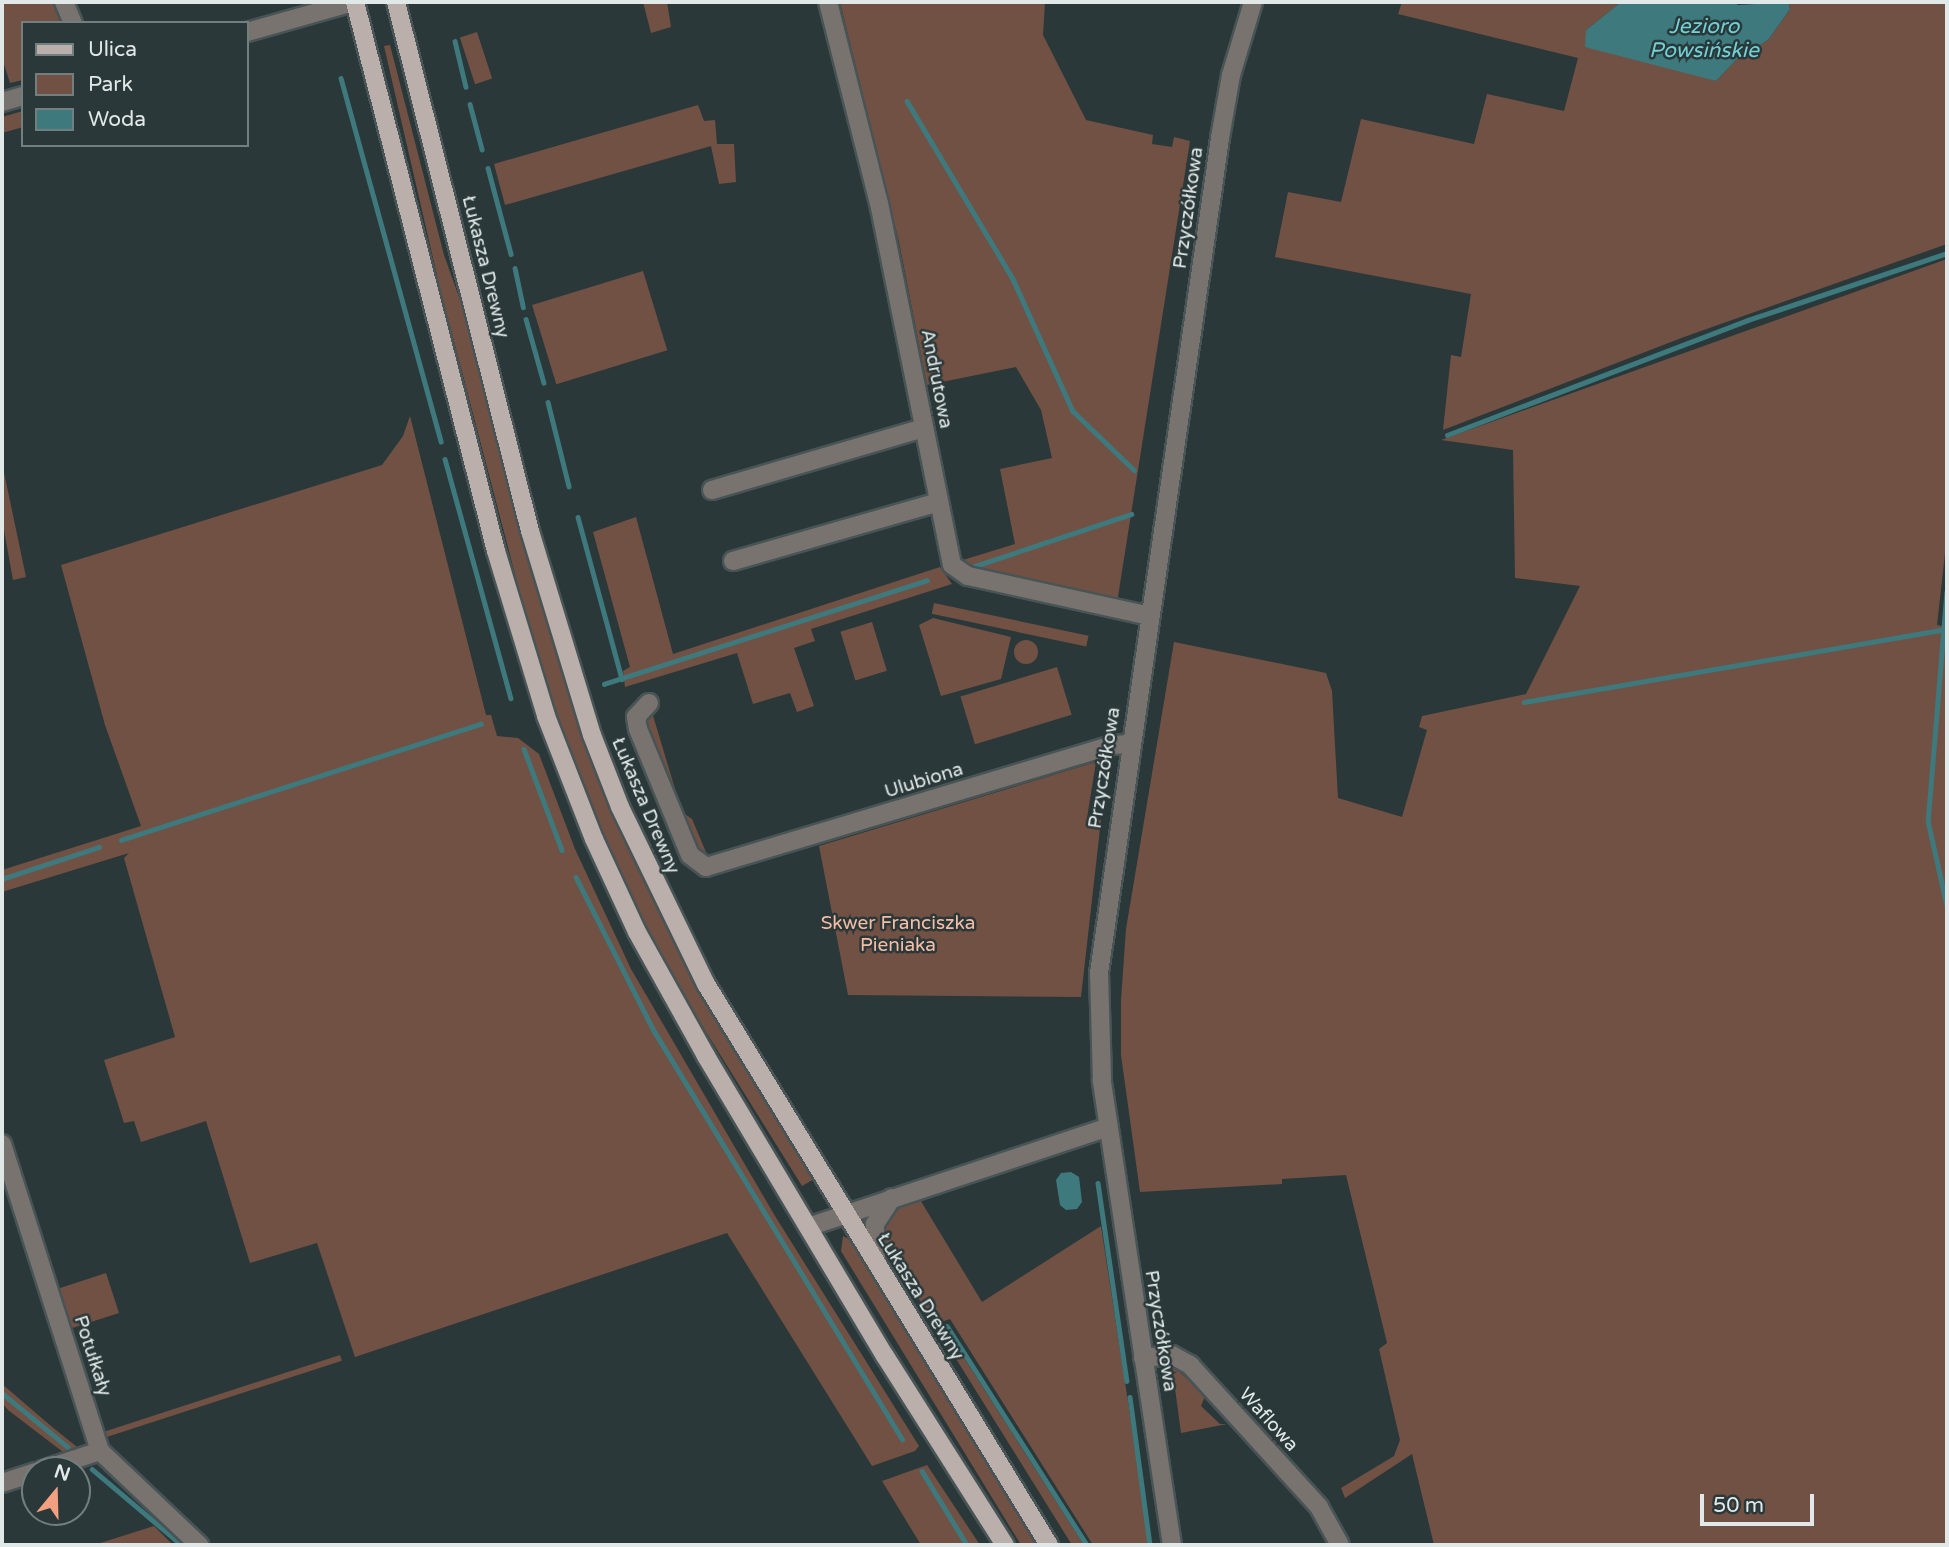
<!DOCTYPE html>
<meta charset="utf-8">
<style>
body{margin:0}
#map{position:relative;width:1949px;height:1547px;overflow:hidden;background:#2b3839;font-family:"Varela Round",sans-serif}
div>[style]{position:absolute}
.green>*{inset:0;background:#715144;transform-origin:0 0}
.round{border-radius:50%}
.water>*{inset:0;background:#3e797d}
.stream>*{height:4.5px;margin:-2.25px;padding:0 2.25px;transform-origin:2.25px;border-radius:2.25px;background:#3e797d}
.roads{filter:drop-shadow(2px 0 #485455) drop-shadow(-2px 0 #485455) drop-shadow(0 2px #485455) drop-shadow(0 -2px #485455)}
.minor>*{height:18px;margin:-9px;padding:0 9px;transform-origin:9px;border-radius:9px;background:#797370}
.major>*{height:18px;margin:-9px;padding:0 9px;transform-origin:9px;border-radius:9px;background:#bbafab}
span{translate:-50% -50%;white-space:nowrap;text-align:center;line-height:1.15;-webkit-text-stroke:5px #2b3839;paint-order:stroke}
.street-label{font-size:19px;color:#e0e8e8}
.park-label{font-size:19px;color:#f6bda5}
.water-label{font-size:21px;color:#70d1d7;font-style:italic}
.frame{position:absolute;inset:0;border:4px solid #e0e8e8;pointer-events:none}
.legend{position:absolute;left:21px;top:21px;width:228px;height:126px;box-sizing:border-box;background:#2b3839;border:2px solid #737e7f;margin:0;padding:9px 12px;list-style:none;font-size:21px;color:#e0e8e8}
.legend li{display:flex;align-items:center;gap:14px;height:35px}
.legend b{width:35px;border:2px solid #737e7f}
.north{position:absolute;left:21px;top:1456px;width:70px;height:70px;box-sizing:border-box;background:#2b3839;border:2px solid #737e7f;border-radius:50%;rotate:19deg;font-size:19px;font-weight:700;line-height:28px;text-align:center;color:#e0e8e8}
.north::after{content:'';display:block;margin:auto;width:24px;height:32px;background:#f2a07f;clip-path:polygon(50% 0,100% 100%,50% 72%,0 100%)}
.scale{position:absolute;left:1700px;top:1494px;width:114px;height:32px;box-sizing:border-box;border:4px solid #e0e8e8;border-top:0;padding-left:9px;font-size:21px;line-height:24px;white-space:nowrap;color:#e0e8e8;-webkit-text-stroke:5px #2b3839;paint-order:stroke}
</style>
<div id="map">
<div class="green">
<i style="clip-path:polygon(2px 2px,55px 2px,64px 23px,23px 23px,23px 80px,10px 83px,2px 58px)"></i>
<i style="clip-path:polygon(643px 2px,667px 2px,671px 27px,651px 33px)"></i>
<i style="clip-path:polygon(840px 2px,1045px 2px,1043px 35px,1086px 120px,1153px 135px,1152px 144px,1172px 147px,1174px 137px,1190px 141px,1117px 603px,966px 571px,963px 560px,1015px 544px,1000px 469px,1052px 458px,1041px 410px,1016px 367px,927px 385px,899px 242px)"></i>
<i style="clip-path:polygon(1402px 2px,1621px 2px,1586px 30px,1716px 81px,1736px 60px,1768px 40px,1790px 9px,1788px 2px,1947px 2px,1947px 244px,1684px 337px,1443px 430px,1451px 355px,1461px 357px,1471px 294px,1275px 257px,1288px 192px,1341px 202px,1361px 119px,1474px 144px,1487px 94px,1564px 111px,1578px 58px,1398px 14px)"></i>
<i style="left:477px;top:32px;width:49px;height:18px;rotate:72deg"></i>
<i style="clip-path:polygon(390px 45px,444px 255px,469px 325px,560px 668px,582px 735px,607px 800px,669px 930px,814px 1179px,802px 1186px,668px 971px,610px 851px,543px 681px,439px 284px,384px 46px)"></i>
<i style="clip-path:polygon(698px 105px,704px 121px,715px 120px,717px 144px,734px 144px,736px 182px,719px 184px,711px 146px,505px 205px,494px 164px)"></i>
<i style="clip-path:polygon(23px 111px,23px 127px,2px 133px,2px 117px)"></i>
<i style="clip-path:polygon(1947px 259px,1947px 536px,1937px 625px,1947px 627px,1947px 1545px,1434px 1545px,1412px 1454px,1345px 1498px,1341px 1488px,1394px 1456px,1400px 1440px,1379px 1349px,1387px 1343px,1346px 1175px,1282px 1179px,1282px 1184px,1140px 1192px,1121px 1055px,1121px 1000px,1126px 929px,1174px 642px,1326px 673px,1332px 691px,1338px 798px,1402px 817px,1427px 730px,1419px 727px,1422px 716px,1526px 694px,1580px 586px,1515px 578px,1513px 450px,1441px 440px)"></i>
<i style="left:643px;top:271px;width:83px;height:116px;rotate:73deg"></i>
<i style="clip-path:polygon(410px 416px,486px 715px,491px 715px,497px 736px,518px 738px,539px 754px,575px 849px,631px 969px,775px 1216px,919px 1446px,915px 1451px,872px 1466px,727px 1233px,355px 1357px,317px 1243px,250px 1263px,206px 1121px,141px 1142px,134px 1121px,124px 1123px,104px 1060px,175px 1037px,124px 858px,129px 853px,2px 892px,2px 870px,141px 826px,105px 725px,61px 565px,382px 465px,403px 436px)"></i>
<i style="clip-path:polygon(2px 463px,26px 577px,13px 580px,2px 519px)"></i>
<i style="clip-path:polygon(636px 517px,673px 654px,940px 567px,952px 584px,811px 629px,815px 641px,794px 648px,814px 706px,797px 712px,790px 693px,753px 704px,737px 653px,625px 687px,623px 671px,630px 667px,593px 532px)"></i>
<i style="left:934px;top:603px;width:158px;height:11px;rotate:12deg"></i>
<i style="clip-path:polygon(933px 618px,1011px 637px,1001px 679px,941px 696px,919px 625px)"></i>
<i style="left:872px;top:622px;width:51px;height:33px;rotate:73deg"></i>
<i class="round" style="left:1014px;top:640px;width:24px;height:24px"></i>
<i style="left:1057px;top:667px;width:50px;height:101px;rotate:73deg"></i>
<i style="clip-path:polygon(651px 709px,682px 812px,692px 819px,708px 857px,731px 849px,731px 853px,714px 860px,700px 856px,643px 720px)"></i>
<i style="clip-path:polygon(1096px 762px,1087px 818px,1101px 820px,1081px 997px,848px 995px,819px 846px)"></i>
<i style="clip-path:polygon(919px 1198px,982px 1302px,1101px 1226px,1150px 1545px,1093px 1545px,950px 1319px,941px 1322px,1084px 1545px,1072px 1545px,882px 1240px,882px 1227px,893px 1208px)"></i>
<i style="clip-path:polygon(843px 1236px,852px 1241px,1038px 1545px,1021px 1545px,841px 1251px)"></i>
<i style="left:106px;top:1273px;width:42px;height:49px;rotate:72deg"></i>
<i style="left:340px;top:1355px;width:6px;height:248px;rotate:72deg"></i>
<i style="clip-path:polygon(1172px 1366px,1206px 1394px,1201px 1406px,1220px 1424px,1227px 1424px,1181px 1433px)"></i>
<i style="clip-path:polygon(2px 1384px,51px 1426px,77px 1447px,63px 1452px,8px 1410px,2px 1403px)"></i>
<i style="clip-path:polygon(927px 1465px,980px 1545px,921px 1545px,882px 1481px)"></i>
<i style="clip-path:polygon(154px 1526px,173px 1545px,94px 1545px)"></i>
</div>
<div class="water">
<i style="clip-path:polygon(1621px 2px,1733px 2px,1738px 5px,1788px 2px,1790px 9px,1768px 40px,1736px 60px,1716px 81px,1585px 47px,1586px 30px)"></i>
<i style="clip-path:polygon(1071px 1172px,1079px 1177px,1082px 1202px,1077px 1209px,1066px 1210px,1060px 1205px,1056px 1180px,1061px 1173px)"></i>
</div>
<div class="stream">
<i style="left:455px;top:41px;width:47px;rotate:76.6deg"></i>
<i style="left:341px;top:78px;width:377px;rotate:74.6deg"></i>
<i style="left:907px;top:101px;width:207px;rotate:59.2deg"></i>
<i style="left:1013px;top:279px;width:145px;rotate:65.6deg"></i>
<i style="left:1073px;top:411px;width:85px;rotate:44deg"></i>
<i style="left:470px;top:104px;width:47px;rotate:75.1deg"></i>
<i style="left:488px;top:168px;width:89px;rotate:75deg"></i>
<i style="left:515px;top:268px;width:40px;rotate:78deg"></i>
<i style="left:526px;top:319px;width:66px;rotate:74.3deg"></i>
<i style="left:548px;top:402px;width:87px;rotate:76deg"></i>
<i style="left:1447px;top:435px;width:322px;rotate:-20.9deg"></i>
<i style="left:1748px;top:320px;width:210px;rotate:-18.6deg"></i>
<i style="left:445px;top:459px;width:248px;rotate:74.6deg"></i>
<i style="left:578px;top:517px;width:168px;rotate:74.8deg"></i>
<i style="left:966px;top:569px;width:174px;rotate:-18.4deg"></i>
<i style="left:1947px;top:592px;width:230px;rotate:94.7deg"></i>
<i style="left:1928px;top:821px;width:86px;rotate:77.3deg"></i>
<i style="left:604px;top:684px;width:339px;rotate:-17.8deg"></i>
<i style="left:1524px;top:702px;width:425px;rotate:-9.8deg"></i>
<i style="left:524px;top:749px;width:108px;rotate:69.4deg"></i>
<i style="left:121px;top:840px;width:378px;rotate:-17.9deg"></i>
<i style="left:576px;top:877px;width:170px;rotate:63.1deg"></i>
<i style="left:653px;top:1029px;width:480px;rotate:58.7deg"></i>
<i style="left:2px;top:879px;width:102px;rotate:-18.3deg"></i>
<i style="left:1098px;top:1183px;width:200px;rotate:81.7deg"></i>
<i style="left:947px;top:1326px;width:260px;rotate:57.4deg"></i>
<i style="left:2px;top:1393px;width:85px;rotate:39.3deg"></i>
<i style="left:1130px;top:1397px;width:149px;rotate:82.3deg"></i>
<i style="left:92px;top:1469px;width:118px;rotate:40.2deg"></i>
<i style="left:922px;top:1471px;width:87px;rotate:58.7deg"></i>
</div>
<div class="roads">
<div class="minor">
<i style="left:64px;top:2px;width:23px;rotate:67deg"></i>
<i style="left:828px;top:2px;width:207px;rotate:75.8deg"></i>
<i style="left:879px;top:203px;width:369px;rotate:78.6deg"></i>
<i style="left:952px;top:565px;width:19px;rotate:35deg"></i>
<i style="left:968px;top:576px;width:186px;rotate:12.4deg"></i>
<i style="left:247px;top:32px;width:110px;rotate:-15.8deg"></i>
<i style="left:2px;top:102px;width:22px;rotate:-16deg"></i>
<i style="left:712px;top:490px;width:221px;rotate:-16.3deg"></i>
<i style="left:733px;top:561px;width:214px;rotate:-16deg"></i>
<i style="left:649px;top:703px;width:19px;rotate:133deg"></i>
<i style="left:636px;top:717px;width:12px;rotate:81deg"></i>
<i style="left:638px;top:729px;width:136px;rotate:67.6deg"></i>
<i style="left:690px;top:855px;width:20px;rotate:37deg"></i>
<i style="left:706px;top:867px;width:424px;rotate:-16.7deg"></i>
<i style="left:1112px;top:745px;width:18px;rotate:-3deg"></i>
<i style="left:2px;top:1144px;width:322px;rotate:72.3deg"></i>
<i style="left:100px;top:1451px;width:137px;rotate:43.5deg"></i>
<i style="left:808px;top:1227px;width:316px;rotate:-18.4deg"></i>
<i style="left:876px;top:1262px;width:38px;rotate:-92deg"></i>
<i style="left:875px;top:1224px;width:31px;rotate:-57deg"></i>
<i style="left:1143px;top:1358px;width:29px;rotate:-6deg"></i>
<i style="left:1172px;top:1355px;width:21px;rotate:29deg"></i>
<i style="left:1190px;top:1365px;width:192px;rotate:47.7deg"></i>
<i style="left:1319px;top:1507px;width:43px;rotate:61.1deg"></i>
<i style="left:42px;top:1470px;width:61px;rotate:-18.1deg"></i>
<i style="left:2px;top:1483px;width:35px;rotate:-18deg"></i>
<i style="left:1172px;top:1545px;width:470px;rotate:-98.6deg"></i>
<i style="left:1102px;top:1080px;width:107px;rotate:-91.6deg"></i>
<i style="left:1099px;top:973px;width:844px;rotate:-81.75deg"></i>
<i style="left:1220px;top:138px;width:64px;rotate:-80.1deg"></i>
<i style="left:1231px;top:75px;width:76px;rotate:-73.2deg"></i>
</div>
<div class="major">
<i style="left:355px;top:2px;width:567px;rotate:75.6deg"></i>
<i style="left:496px;top:551px;width:172px;rotate:73.1deg"></i>
<i style="left:546px;top:716px;width:132px;rotate:68.7deg"></i>
<i style="left:594px;top:839px;width:102px;rotate:65.2deg"></i>
<i style="left:637px;top:932px;width:142px;rotate:60.9deg"></i>
<i style="left:706px;top:1056px;width:349px;rotate:59.2deg"></i>
<i style="left:885px;top:1356px;width:224px;rotate:57.6deg"></i>
<i style="left:396px;top:2px;width:546px;rotate:75.79deg"></i>
<i style="left:530px;top:531px;width:213px;rotate:73.1deg"></i>
<i style="left:592px;top:735px;width:77px;rotate:68.7deg"></i>
<i style="left:620px;top:807px;width:197px;rotate:64.1deg"></i>
<i style="left:706px;top:984px;width:658px;rotate:58.56deg"></i>
</div>
</div>
<div class="street-label">
<span style="left:1189px;top:208px;rotate:-82deg">Przyczółkowa</span>
<span style="left:485px;top:267px;rotate:76deg">Łukasza Drewny</span>
<span style="left:936px;top:379px;rotate:79deg">Andrutowa</span>
<span style="left:1105px;top:768px;rotate:-81deg">Przyczółkowa</span>
<span style="left:924px;top:781px;rotate:-17deg">Ulubiona</span>
<span style="left:645px;top:806px;rotate:67deg">Łukasza Drewny</span>
<span style="left:920px;top:1297px;rotate:58deg">Łukasza Drewny</span>
<span style="left:1160px;top:1331px;rotate:81deg">Przyczółkowa</span>
<span style="left:92px;top:1356px;rotate:72deg">Potułkały</span>
<span style="left:1268px;top:1420px;rotate:48deg">Waflowa</span>
</div>
<div class="park-label">
<span style="left:898px;top:935px">Skwer Franciszka<br>Pieniaka</span>
</div>
<div class="water-label">
<span style="left:1704px;top:39px">Jezioro<br>Powsińskie</span>
</div>
<div class="frame"></div>
<ul class="legend">
<li><b style="height:9px;background:#bbafab"></b>Ulica</li>
<li><b style="height:19px;background:#715144"></b>Park</li>
<li><b style="height:19px;background:#3e797d"></b>Woda</li>
</ul>
<div class="north">N</div>
<div class="scale">50 m</div>
</div>
